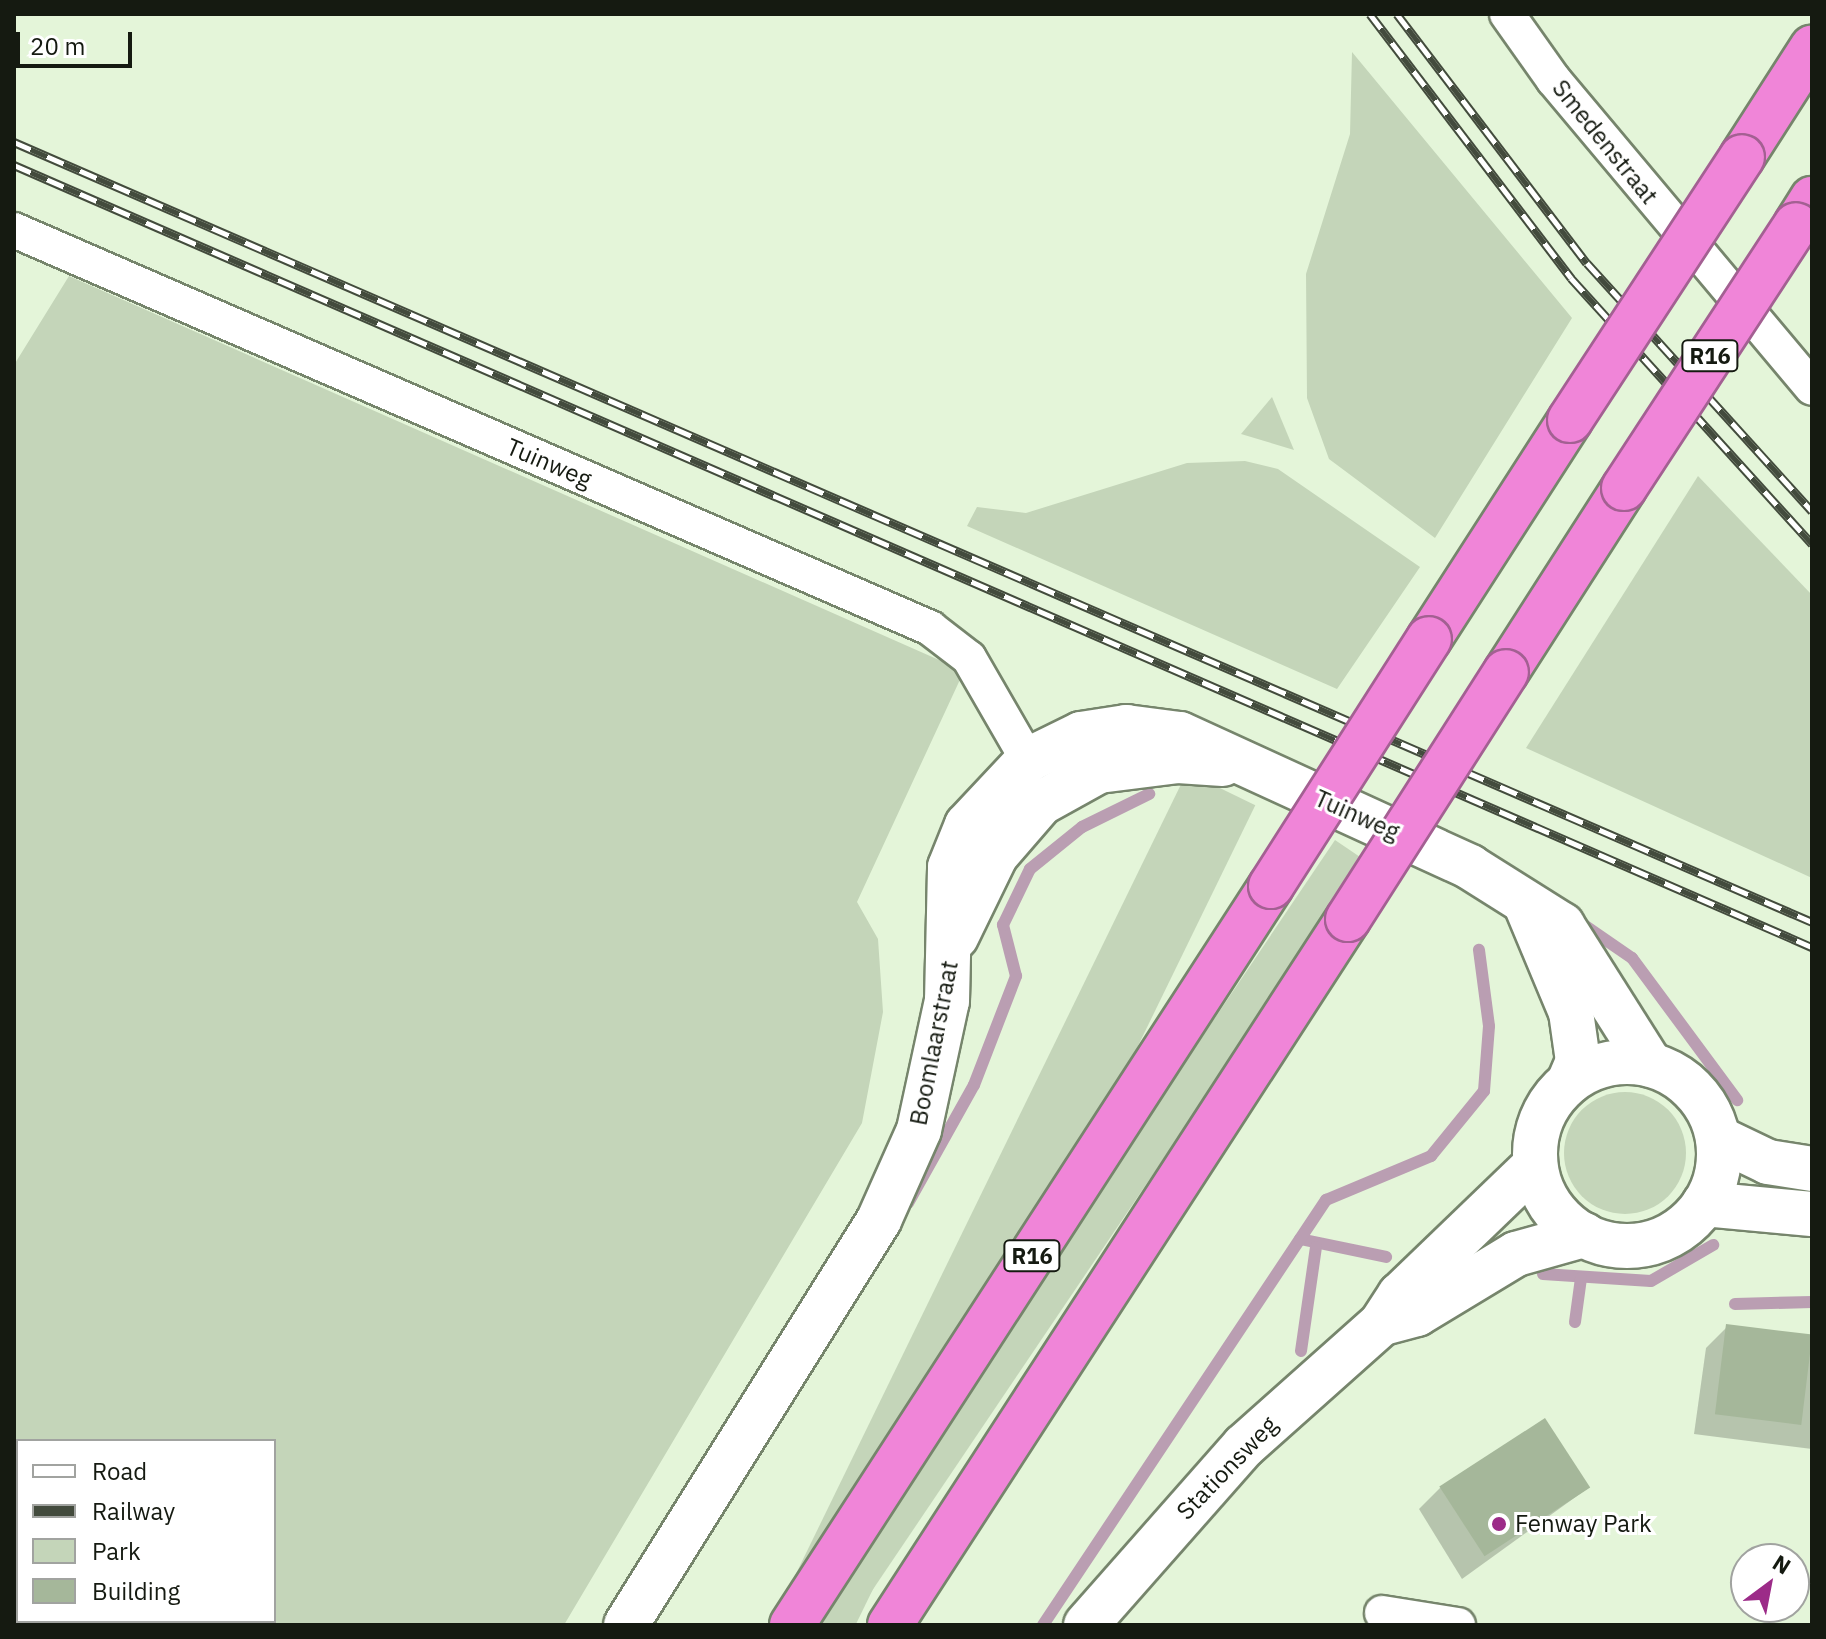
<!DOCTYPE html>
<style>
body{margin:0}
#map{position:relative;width:1826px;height:1639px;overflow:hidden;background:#e4f5d9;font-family:"IBM Plex Sans",sans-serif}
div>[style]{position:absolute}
.green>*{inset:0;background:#c4d5b9;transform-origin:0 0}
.round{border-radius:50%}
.shadow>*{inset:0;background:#0003}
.stream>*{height:12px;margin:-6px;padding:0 6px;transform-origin:6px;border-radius:6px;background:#ba9eb2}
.building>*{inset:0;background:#a5b79a;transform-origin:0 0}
.roads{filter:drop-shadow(2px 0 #76856c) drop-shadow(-2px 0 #76856c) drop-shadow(0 2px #76856c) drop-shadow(0 -2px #76856c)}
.street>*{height:34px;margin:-17px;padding:0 17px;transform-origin:17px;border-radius:17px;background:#fff}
.secondary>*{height:44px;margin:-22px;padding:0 22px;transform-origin:22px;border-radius:22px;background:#fff}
.secondary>.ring{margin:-22px;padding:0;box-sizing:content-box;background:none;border:44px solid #fff;border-radius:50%}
.highway>*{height:44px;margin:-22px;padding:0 22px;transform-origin:22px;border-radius:22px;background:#f085d8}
.rail>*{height:9px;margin-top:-4.5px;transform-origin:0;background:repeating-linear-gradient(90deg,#fff 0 18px,#434b3d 0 36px);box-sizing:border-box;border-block:2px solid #434b3d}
.bridges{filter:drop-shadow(2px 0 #a36092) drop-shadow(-2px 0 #a36092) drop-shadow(0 2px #a36092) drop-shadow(0 -2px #a36092)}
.highway-bridge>*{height:44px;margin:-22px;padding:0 22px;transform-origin:22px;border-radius:22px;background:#f085d8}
.dots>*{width:22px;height:22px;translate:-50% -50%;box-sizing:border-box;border:4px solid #fff;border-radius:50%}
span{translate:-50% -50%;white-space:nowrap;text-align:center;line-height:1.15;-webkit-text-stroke:6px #fff;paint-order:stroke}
.shield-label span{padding:2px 6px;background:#fff;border:2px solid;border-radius:6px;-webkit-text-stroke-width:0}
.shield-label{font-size:22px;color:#151a11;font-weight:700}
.street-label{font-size:24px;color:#151a11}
.poi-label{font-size:24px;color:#151a11}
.left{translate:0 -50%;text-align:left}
.frame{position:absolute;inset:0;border:16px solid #151a11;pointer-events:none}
.legend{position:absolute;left:16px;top:1439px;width:260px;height:184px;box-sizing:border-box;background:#fff;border:2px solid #a1a3a0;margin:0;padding:10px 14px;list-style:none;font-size:24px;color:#151a11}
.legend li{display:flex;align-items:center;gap:16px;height:40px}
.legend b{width:40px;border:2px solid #a1a3a0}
.north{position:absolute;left:1730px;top:1543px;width:80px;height:80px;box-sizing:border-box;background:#fff;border:2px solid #a1a3a0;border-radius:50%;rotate:32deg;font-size:22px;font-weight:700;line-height:32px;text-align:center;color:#151a11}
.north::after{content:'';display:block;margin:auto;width:28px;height:36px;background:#9c2b88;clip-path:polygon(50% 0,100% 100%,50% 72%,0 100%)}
.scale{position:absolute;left:16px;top:32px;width:116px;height:36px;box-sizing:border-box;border:4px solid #151a11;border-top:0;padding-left:10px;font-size:24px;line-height:28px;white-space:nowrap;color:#151a11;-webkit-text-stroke:6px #fff;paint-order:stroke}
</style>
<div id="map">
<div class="green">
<i style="clip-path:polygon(1352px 52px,1572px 318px,1435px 538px,1329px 459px,1307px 398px,1306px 274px,1350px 134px)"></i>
<i style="clip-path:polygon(evenodd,69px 276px,964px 671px,857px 902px,878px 939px,883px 1012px,862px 1123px,564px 1625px,14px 1625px,14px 365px,69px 276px,18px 1441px,274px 1441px,274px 1621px,18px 1621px,18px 1441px)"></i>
<i style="clip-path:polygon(1272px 397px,1294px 450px,1241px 434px)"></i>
<i style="clip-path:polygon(1245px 461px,1278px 469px,1420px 567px,1337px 689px,967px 526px,977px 507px,1026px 513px,1187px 463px)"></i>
<i style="clip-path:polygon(1698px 476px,1812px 595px,1812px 878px,1526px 748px)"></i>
<i style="left:1187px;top:772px;width:76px;height:1010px;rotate:26deg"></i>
<i style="left:1335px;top:840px;width:36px;height:935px;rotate:34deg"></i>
<i class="round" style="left:1564px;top:1092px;width:122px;height:122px"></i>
</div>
<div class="shadow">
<i style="clip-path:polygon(1727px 1327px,1812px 1337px,1812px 1449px,1694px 1434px,1706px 1348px)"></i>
<i style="clip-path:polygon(1440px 1488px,1588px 1488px,1462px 1579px,1419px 1509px)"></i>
</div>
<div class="stream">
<i style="left:1581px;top:923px;width:62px;rotate:34.5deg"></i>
<i style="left:1632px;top:958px;width:177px;rotate:53.5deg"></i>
<i style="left:908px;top:1203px;width:135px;rotate:-60.8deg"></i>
<i style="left:974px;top:1085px;width:117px;rotate:-68.9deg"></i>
<i style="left:1016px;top:976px;width:53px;rotate:-104.3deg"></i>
<i style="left:1003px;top:925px;width:62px;rotate:-64.3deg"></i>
<i style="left:1030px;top:869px;width:67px;rotate:-38.9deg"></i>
<i style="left:1082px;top:827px;width:75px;rotate:-26.2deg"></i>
<i style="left:1300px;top:1239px;width:88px;rotate:11.8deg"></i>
<i style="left:1543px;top:1274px;width:108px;rotate:3.7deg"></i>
<i style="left:1651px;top:1281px;width:72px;rotate:-30.1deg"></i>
<i style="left:1735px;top:1304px;width:77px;rotate:-1.5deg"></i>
<i style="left:1575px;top:1322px;width:44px;rotate:-82.2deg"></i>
<i style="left:1301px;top:1351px;width:105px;rotate:-81.8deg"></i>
<i style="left:1043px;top:1625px;width:511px;rotate:-56.34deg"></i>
<i style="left:1326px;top:1200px;width:114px;rotate:-22.7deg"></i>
<i style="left:1431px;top:1156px;width:84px;rotate:-50.8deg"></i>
<i style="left:1484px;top:1091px;width:65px;rotate:-85.6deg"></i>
<i style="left:1489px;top:1026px;width:77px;rotate:-97.5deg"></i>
</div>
<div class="building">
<i style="left:1726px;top:1324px;width:87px;height:91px;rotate:7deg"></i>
<i style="left:1545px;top:1418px;width:83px;height:126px;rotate:57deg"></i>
</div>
<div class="roads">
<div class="street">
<i style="left:1507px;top:14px;width:80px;rotate:54.7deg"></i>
<i style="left:1553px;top:79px;width:403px;rotate:50deg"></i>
<i style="left:14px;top:230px;width:999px;rotate:23.48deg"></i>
<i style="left:930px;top:628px;width:49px;rotate:37.6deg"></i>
<i style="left:969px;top:658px;width:118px;rotate:60deg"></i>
<i style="left:1382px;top:1613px;width:77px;rotate:9deg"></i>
</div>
<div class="secondary">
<i style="left:1527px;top:907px;width:114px;rotate:67.3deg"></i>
<i style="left:1571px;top:1012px;width:49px;rotate:81.9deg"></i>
<i style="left:1578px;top:1061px;width:23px;rotate:113deg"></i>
<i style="left:956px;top:937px;width:91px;rotate:-64deg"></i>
<i style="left:996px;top:855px;width:69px;rotate:-49.1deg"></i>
<i style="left:1041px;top:803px;width:66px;rotate:-28.9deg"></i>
<i style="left:1099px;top:771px;width:80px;rotate:-7.2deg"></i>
<i style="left:1178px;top:761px;width:45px;rotate:3.8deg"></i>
<i class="ring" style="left:1535px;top:1062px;width:140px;height:140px"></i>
<i style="left:1718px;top:1138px;width:55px;rotate:25.6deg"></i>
<i style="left:1768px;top:1162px;width:45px;rotate:9deg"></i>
<i style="left:1704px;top:1204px;width:108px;rotate:5.3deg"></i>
<i style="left:1387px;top:1322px;width:31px;rotate:-15deg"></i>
<i style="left:1417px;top:1314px;width:116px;rotate:-31.2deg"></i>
<i style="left:1516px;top:1254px;width:71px;rotate:-15.6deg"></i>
<i style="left:626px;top:1625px;width:478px;rotate:-58deg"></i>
<i style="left:879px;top:1220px;width:98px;rotate:-66deg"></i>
<i style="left:919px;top:1130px;width:132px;rotate:-77.8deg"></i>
<i style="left:947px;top:1001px;width:134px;rotate:-88.7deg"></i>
<i style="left:950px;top:867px;width:45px;rotate:-68deg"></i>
<i style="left:967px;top:825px;width:89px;rotate:-46.8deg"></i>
<i style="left:1028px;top:760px;width:59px;rotate:-26.1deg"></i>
<i style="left:1081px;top:734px;width:46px;rotate:-8.8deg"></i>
<i style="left:1126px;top:727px;width:54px;rotate:7.4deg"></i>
<i style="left:1180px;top:734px;width:319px;rotate:24.6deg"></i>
<i style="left:1470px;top:867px;width:109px;rotate:32.2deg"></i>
<i style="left:1562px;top:925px;width:165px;rotate:57.7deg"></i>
<i style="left:1086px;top:1625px;width:239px;rotate:-48.6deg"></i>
<i style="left:1244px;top:1446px;width:183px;rotate:-41.7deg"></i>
<i style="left:1381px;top:1324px;width:35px;rotate:-57deg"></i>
<i style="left:1400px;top:1295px;width:186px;rotate:-43.9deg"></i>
</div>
<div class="highway">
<i style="left:1742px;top:157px;width:130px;rotate:-57.3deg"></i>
<i style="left:1796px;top:225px;width:31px;rotate:-58deg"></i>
<i style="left:1429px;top:639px;width:260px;rotate:-57.2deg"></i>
<i style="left:1506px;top:672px;width:219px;rotate:-57.3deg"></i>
<i style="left:792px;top:1625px;width:881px;rotate:-57.05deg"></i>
<i style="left:890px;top:1625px;width:842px;rotate:-57.03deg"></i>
</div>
</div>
<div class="rail">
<i style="left:1370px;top:14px;width:332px;rotate:52.7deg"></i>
<i style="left:1571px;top:278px;width:359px;rotate:47.8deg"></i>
<i style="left:1397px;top:14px;width:313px;rotate:52.7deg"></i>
<i style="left:1587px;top:263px;width:335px;rotate:47.8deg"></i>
<i style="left:14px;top:142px;width:1960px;rotate:23.45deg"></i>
<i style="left:14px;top:165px;width:1961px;rotate:23.51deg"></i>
</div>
<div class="bridges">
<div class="highway-bridge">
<i style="left:1570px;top:420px;width:314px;rotate:-56.8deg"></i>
<i style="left:1624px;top:488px;width:314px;rotate:-56.8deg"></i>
<i style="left:1271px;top:886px;width:293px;rotate:-57.4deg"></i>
<i style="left:1348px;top:919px;width:293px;rotate:-57.4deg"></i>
</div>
</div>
<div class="dots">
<i style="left:1499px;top:1524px;background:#9c2b88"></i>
</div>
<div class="shield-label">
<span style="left:1710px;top:356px">R16</span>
<span style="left:1032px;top:1256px">R16</span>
</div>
<div class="street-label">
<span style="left:1605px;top:142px;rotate:51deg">Smedenstraat</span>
<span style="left:549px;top:463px;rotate:23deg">Tuinweg</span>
<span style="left:1357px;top:815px;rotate:24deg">Tuinweg</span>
<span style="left:934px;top:1043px;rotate:-79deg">Boomlaarstraat</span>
<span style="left:1227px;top:1468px;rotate:-46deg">Stationsweg</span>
</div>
<div class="poi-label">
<span class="left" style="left:1515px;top:1524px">Fenway Park</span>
</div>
<div class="frame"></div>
<ul class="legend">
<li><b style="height:10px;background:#fff"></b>Road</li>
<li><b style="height:10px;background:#434b3d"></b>Railway</li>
<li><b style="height:22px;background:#c4d5b9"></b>Park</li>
<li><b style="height:22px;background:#a5b79a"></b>Building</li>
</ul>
<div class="north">N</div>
<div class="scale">20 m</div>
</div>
